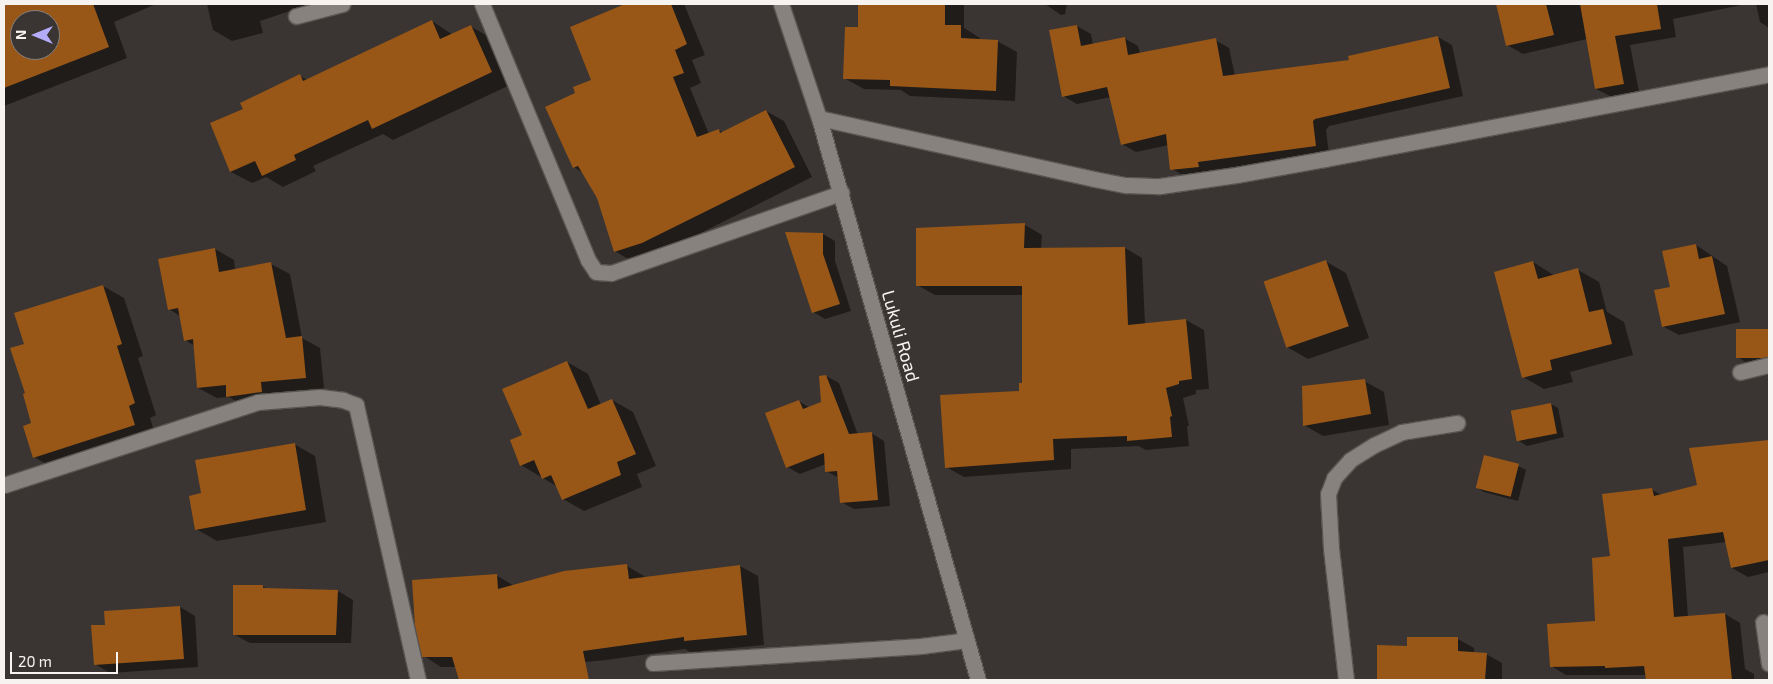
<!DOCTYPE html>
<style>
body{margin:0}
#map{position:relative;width:1773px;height:684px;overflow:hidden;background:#3a3532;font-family:"Exo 2",sans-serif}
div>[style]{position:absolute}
.shadow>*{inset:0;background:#0007}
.building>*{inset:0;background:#985617;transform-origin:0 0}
.roads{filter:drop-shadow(1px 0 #595551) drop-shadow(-1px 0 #595551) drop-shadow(0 1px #595551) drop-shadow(0 -1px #595551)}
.minor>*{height:15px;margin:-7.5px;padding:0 7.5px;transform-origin:7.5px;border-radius:7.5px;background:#87827d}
span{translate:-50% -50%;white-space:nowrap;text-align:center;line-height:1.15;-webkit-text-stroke:4px #3a3532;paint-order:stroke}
.street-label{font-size:18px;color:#f7f3f1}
.frame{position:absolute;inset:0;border:5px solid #f7f3f1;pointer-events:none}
.north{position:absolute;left:10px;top:10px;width:50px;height:50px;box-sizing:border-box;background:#3a3532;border:1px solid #86817e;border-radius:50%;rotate:270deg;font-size:14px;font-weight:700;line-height:20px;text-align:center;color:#f7f3f1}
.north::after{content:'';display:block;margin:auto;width:18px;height:22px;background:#b5acf9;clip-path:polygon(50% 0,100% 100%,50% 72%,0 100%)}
.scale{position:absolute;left:10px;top:652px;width:108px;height:22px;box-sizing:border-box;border:2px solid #f7f3f1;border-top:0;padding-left:6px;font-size:15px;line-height:18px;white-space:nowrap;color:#f7f3f1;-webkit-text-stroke:4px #3a3532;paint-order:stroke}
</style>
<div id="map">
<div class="shadow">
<i style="clip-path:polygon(evenodd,4px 4px,156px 4px,114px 22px,127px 58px,4px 106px,4px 4px,20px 20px,50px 20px,50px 50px,20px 50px,20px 20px)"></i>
<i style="clip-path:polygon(207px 4px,311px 4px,260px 21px,263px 33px,232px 41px,213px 30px)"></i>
<i style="clip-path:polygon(628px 4px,684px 4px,705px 55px,692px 60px,701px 83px,690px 88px,709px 134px,719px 130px,723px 133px,766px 111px,784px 121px,812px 177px,661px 253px,633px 262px,615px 251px,598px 197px,583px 173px,574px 167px,577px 94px,593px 80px,571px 27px)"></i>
<i style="clip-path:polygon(859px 4px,964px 4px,964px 28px,980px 38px,980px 40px,997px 41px,1017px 52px,1015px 101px,910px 96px,901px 90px,864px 89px,844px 78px,859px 28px)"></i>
<i style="clip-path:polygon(1045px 4px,1067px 4px,1065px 14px,1061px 15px)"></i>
<i style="clip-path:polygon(1497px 4px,1746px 4px,1673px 19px,1676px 37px,1630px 45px,1639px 92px,1612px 97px,1596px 89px,1587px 39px,1523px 54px,1507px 45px)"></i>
<i style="clip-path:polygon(1756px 4px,1769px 4px,1769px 28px,1760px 22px)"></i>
<i style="clip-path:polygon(432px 21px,453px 35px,470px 26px,491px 38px,512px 84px,393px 140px,383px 134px,313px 166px,316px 171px,283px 187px,266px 177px,252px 183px,231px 172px,211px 124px,245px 109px,300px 76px,307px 80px)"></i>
<i style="clip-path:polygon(1077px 26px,1091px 34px,1093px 45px,1124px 38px,1138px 46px,1140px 54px,1215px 40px,1229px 48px,1235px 76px,1350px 61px,1438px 37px,1452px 45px,1463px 96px,1329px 126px,1326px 130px,1329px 154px,1212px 170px,1212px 175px,1186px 177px,1172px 169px,1169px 145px,1136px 152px,1122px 144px,1111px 97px,1077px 104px,1063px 96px)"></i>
<i style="clip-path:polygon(1025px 225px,1042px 235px,1041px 249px,1125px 248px,1142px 258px,1145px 325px,1186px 320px,1204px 330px,1209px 389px,1196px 390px,1196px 394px,1183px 398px,1189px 426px,1187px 426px,1189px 446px,1146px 450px,1138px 446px,1071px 449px,1071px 469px,964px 477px,946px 467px,1021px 392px,1023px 384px,1023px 295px,935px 295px,917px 285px)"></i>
<i style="clip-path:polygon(786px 233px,823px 234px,835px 241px,835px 261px,851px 311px,825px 319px,813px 312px)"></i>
<i style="clip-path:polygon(1696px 245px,1727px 266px,1740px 322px,1679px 335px,1664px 327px,1671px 288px)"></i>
<i style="clip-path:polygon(215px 249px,234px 260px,235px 270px,271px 264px,290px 274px,302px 338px,320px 348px,324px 388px,280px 392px,281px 402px,246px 407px,229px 397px,217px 398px,198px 388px,195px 346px,185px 340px,180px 316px,169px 309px)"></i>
<i style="clip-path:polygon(1325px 261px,1346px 273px,1369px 338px,1308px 359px,1287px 347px)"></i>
<i style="clip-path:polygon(1533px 262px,1555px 276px,1578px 270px,1599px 282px,1607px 312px,1624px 322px,1633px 355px,1570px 372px,1573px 382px,1544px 389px,1523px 377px)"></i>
<i style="clip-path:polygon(103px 286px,124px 298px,143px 356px,138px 358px,156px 415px,150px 418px,156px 437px,55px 469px,34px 457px,33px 424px,26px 394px,26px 345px)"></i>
<i style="clip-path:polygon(1768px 330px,1769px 360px,1745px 362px,1738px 357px)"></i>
<i style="clip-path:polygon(567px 362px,588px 374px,601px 405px,612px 400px,633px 412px,656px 466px,637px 474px,642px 487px,584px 511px,563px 499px,558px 487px,521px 465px,523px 436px)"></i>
<i style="clip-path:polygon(826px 376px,839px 383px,858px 435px,871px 433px,884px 441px,890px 506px,854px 509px,841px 502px,839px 478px,826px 471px,826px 464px,800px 474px,787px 467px,799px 401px,810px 408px,822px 403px)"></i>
<i style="clip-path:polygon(1364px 381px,1384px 392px,1389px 425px,1323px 436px,1304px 425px)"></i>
<i style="clip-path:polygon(1551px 404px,1558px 408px,1564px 437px,1527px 446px,1519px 441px)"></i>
<i style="clip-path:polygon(1769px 441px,1769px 572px,1748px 577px,1732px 568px,1727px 542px,1683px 547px,1688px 617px,1725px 614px,1740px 623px,1745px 669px,1754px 674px,1754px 680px,1647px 680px,1647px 675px,1566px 675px,1551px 666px,1596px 622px,1611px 558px,1652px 490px,1662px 495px,1699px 486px,1691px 450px)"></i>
<i style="clip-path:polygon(294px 444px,315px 456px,326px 522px,217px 541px,196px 529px,203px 494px)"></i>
<i style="clip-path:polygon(1518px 466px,1526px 470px,1518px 501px,1484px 492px,1477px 488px)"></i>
<i style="clip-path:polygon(627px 566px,644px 576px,645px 578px,740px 566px,758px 576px,764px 645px,690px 652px,685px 649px,606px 660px,523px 668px,548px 674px,558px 680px,460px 680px,456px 667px,441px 667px,424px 656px,496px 575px,514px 586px)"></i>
<i style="clip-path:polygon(262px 586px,268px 589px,338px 591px,353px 600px,351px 643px,250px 643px,235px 635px)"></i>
<i style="clip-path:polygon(180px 607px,195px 616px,198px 667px,110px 673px,95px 664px,106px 626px)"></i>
<i style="clip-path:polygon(1458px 639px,1474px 648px,1474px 653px,1486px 654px,1502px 663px,1502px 680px,1378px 680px,1378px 646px,1408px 647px)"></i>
</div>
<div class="building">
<i style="clip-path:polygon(evenodd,4px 4px,93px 4px,109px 47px,4px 88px,4px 4px,20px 20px,50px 20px,50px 50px,20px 50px,20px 20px)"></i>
<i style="clip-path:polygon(625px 4px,671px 4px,687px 44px,675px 50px,684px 73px,673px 77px,697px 137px,719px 129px,720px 133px,766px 110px,795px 167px,642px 243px,614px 252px,597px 198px,578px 166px,573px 168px,545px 107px,575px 93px,573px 87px,591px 80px,570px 27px)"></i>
<i style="clip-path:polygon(858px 4px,945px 4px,945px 25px,961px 25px,961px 38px,998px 40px,996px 91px,890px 86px,890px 80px,843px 79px,845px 27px,858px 27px)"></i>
<i style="clip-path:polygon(1496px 4px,1546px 4px,1554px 35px,1506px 46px)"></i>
<i style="clip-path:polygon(1580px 4px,1657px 4px,1661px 29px,1615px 36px,1624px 84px,1595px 89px)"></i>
<i style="clip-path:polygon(432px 20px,440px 39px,471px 25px,492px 72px,372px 129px,368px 120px,294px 155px,296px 160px,262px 176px,255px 161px,230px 172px,210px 123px,243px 109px,240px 103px,300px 74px,303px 81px)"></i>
<i style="clip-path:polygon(1077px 25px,1081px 46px,1125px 37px,1128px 55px,1216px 38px,1223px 76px,1349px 60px,1348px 56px,1438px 36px,1450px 88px,1315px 119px,1313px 121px,1316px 146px,1198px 162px,1199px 167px,1170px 170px,1166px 134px,1121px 145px,1107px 87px,1062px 97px,1049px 30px)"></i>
<i style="clip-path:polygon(1025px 223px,1024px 248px,1125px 247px,1128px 325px,1186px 319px,1192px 379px,1179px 381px,1179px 384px,1166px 388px,1172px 416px,1170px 417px,1172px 437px,1127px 441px,1127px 436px,1053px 439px,1054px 460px,945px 468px,940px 395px,1019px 391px,1019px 383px,1022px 383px,1022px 286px,916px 286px,916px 228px)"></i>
<i style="clip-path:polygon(785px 232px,823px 233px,823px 254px,840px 304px,812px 313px)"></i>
<i style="clip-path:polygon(1696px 244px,1699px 259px,1712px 256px,1725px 314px,1662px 327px,1654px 290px,1670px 287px,1662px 251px)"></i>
<i style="clip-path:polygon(215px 248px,219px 272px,271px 262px,286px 338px,302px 336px,306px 378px,261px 382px,262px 392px,226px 397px,226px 385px,197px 388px,193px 339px,184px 341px,178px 308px,168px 310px,158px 259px)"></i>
<i style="left:1326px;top:260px;width:70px;height:66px;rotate:71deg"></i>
<i style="clip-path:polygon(1533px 261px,1538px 279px,1578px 268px,1589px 312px,1603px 309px,1612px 344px,1550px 360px,1552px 370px,1522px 378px,1494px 272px)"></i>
<i style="clip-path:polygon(103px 285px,122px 344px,117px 346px,135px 403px,129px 406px,135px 425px,33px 458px,23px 426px,31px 423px,23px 394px,25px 393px,10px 348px,24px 344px,14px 313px)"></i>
<i style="left:1736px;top:329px;width:32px;height:29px"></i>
<i style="clip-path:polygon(567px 361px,588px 409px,612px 399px,636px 454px,617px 462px,621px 475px,562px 500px,551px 475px,542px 479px,534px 460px,520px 466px,510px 440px,522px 435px,502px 389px)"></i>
<i style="clip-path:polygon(826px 375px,849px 434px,872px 432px,878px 500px,840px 503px,837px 471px,825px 472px,824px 453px,786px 468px,765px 413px,799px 400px,803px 409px,821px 402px,819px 376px)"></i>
<i style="clip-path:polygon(1365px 379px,1371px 414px,1303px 426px,1302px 386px)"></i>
<i style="left:1551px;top:403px;width:31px;height:41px;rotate:79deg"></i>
<i style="clip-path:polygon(1769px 440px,1769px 560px,1731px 568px,1723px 532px,1668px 539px,1674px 617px,1725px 613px,1732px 680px,1646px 680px,1644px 666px,1605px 668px,1605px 666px,1550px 667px,1547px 624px,1595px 621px,1592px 558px,1610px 556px,1602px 494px,1652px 488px,1654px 496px,1697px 485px,1689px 448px)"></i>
<i style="clip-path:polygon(295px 443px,306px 510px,195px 530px,189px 496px,201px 493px,195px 460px)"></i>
<i style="left:1484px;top:455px;width:36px;height:34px;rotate:14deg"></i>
<i style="clip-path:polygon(627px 564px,629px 579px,740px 565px,747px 635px,684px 641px,684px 637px,583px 651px,589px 680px,459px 680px,452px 657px,422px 657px,415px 626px,412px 580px,497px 574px,498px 589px,564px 571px)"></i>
<i style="clip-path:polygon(233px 585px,263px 585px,263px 588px,338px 590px,336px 635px,233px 635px)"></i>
<i style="clip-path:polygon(180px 606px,184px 659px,94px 665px,91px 625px,105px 625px,104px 611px)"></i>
<i style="clip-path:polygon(1407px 637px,1458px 637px,1458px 651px,1487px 653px,1485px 680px,1377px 680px,1377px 645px,1407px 646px)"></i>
</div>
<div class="roads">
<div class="minor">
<i style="left:482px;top:4px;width:277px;rotate:67.5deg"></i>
<i style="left:588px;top:260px;width:14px;rotate:56deg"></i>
<i style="left:596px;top:272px;width:15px;rotate:4deg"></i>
<i style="left:611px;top:273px;width:244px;rotate:-19.2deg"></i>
<i style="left:781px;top:4px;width:120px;rotate:71.6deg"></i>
<i style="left:819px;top:118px;width:584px;rotate:74.2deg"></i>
<i style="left:296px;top:16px;width:48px;rotate:-14.6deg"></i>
<i style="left:819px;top:118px;width:282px;rotate:12.5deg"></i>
<i style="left:1094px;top:179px;width:33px;rotate:11deg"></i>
<i style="left:1126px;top:185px;width:34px;rotate:2deg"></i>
<i style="left:1160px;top:186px;width:77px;rotate:-8.2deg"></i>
<i style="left:1236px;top:175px;width:90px;rotate:-10.2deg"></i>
<i style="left:1325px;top:159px;width:452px;rotate:-10.8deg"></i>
<i style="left:1740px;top:372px;width:30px;rotate:-14deg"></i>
<i style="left:4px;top:485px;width:267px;rotate:-18.1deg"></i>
<i style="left:258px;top:402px;width:62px;rotate:-4.6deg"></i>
<i style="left:320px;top:397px;width:23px;rotate:7deg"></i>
<i style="left:343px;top:400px;width:14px;rotate:21deg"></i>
<i style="left:356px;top:405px;width:282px;rotate:77.3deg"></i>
<i style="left:1763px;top:622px;width:42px;rotate:81.9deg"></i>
<i style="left:653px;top:663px;width:269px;rotate:-3.6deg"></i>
<i style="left:921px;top:646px;width:46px;rotate:-7.4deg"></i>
<i style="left:1346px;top:680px;width:133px;rotate:-96.5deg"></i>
<i style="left:1331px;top:548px;width:54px;rotate:-93.2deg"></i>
<i style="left:1328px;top:494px;width:17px;rotate:-69deg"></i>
<i style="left:1334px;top:478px;width:24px;rotate:-48deg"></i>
<i style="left:1350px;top:460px;width:28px;rotate:-32deg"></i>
<i style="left:1374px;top:445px;width:31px;rotate:-25deg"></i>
<i style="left:1402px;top:432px;width:56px;rotate:-9.3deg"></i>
</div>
</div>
<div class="street-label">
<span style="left:901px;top:336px;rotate:74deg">Lukuli Road</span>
</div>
<div class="frame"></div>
<div class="north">N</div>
<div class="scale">20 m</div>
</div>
